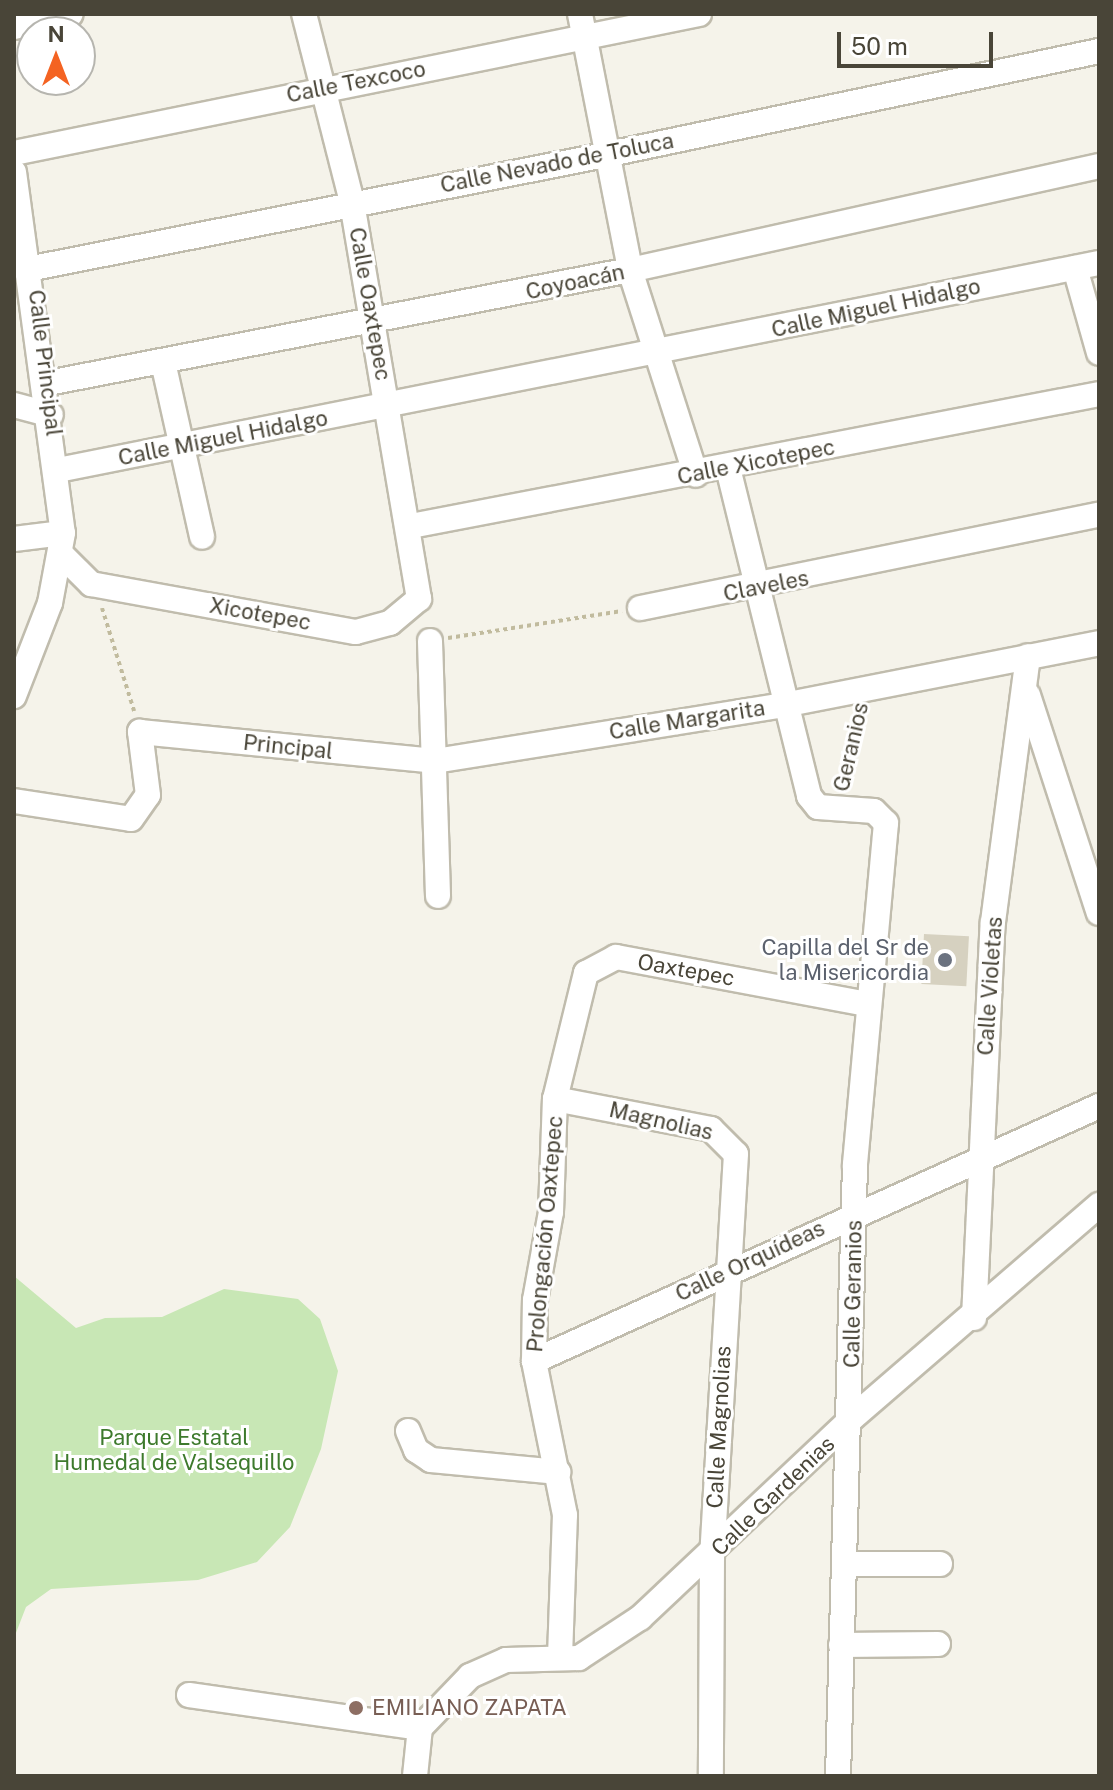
<!DOCTYPE html>
<meta charset="utf-8">
<style>
body{margin:0}
#map{position:relative;width:1113px;height:1790px;overflow:hidden;background:#f5f3ea;font-family:"Public Sans",sans-serif}
div>[style]{position:absolute}
.green>*{inset:0;background:#c8e7b5}
.building>*{inset:0;background:#d6d1c0;transform-origin:0 0}
.path>*{height:4px;margin-top:-2px;transform-origin:0;background:repeating-linear-gradient(90deg,#c1bb9e 0 4px,transparent 0 8px)}
.roads{filter:drop-shadow(2px 0 #c0bcad) drop-shadow(-2px 0 #c0bcad) drop-shadow(0 2px #c0bcad) drop-shadow(0 -2px #c0bcad)}
.street>*{height:24px;margin:-12px;padding:0 12px;transform-origin:12px;border-radius:12px;background:#fff}
.dots>*{width:22px;height:22px;translate:-50% -50%;box-sizing:border-box;border:4px solid #fff;border-radius:50%}
span{translate:-50% -50%;white-space:nowrap;text-align:center;line-height:1.15;-webkit-text-stroke:6px #fff;paint-order:stroke}
.street-label{font-size:22px;color:#494538}
.worship-label{font-size:22px;color:#5b616d}
.right{translate:-100% -50%;text-align:right}
.park-label{font-size:22px;color:#3d7a2c}
.education-label{font-size:22px;color:#785e54}
.left{translate:0 -50%;text-align:left}
.frame{position:absolute;inset:0;border:16px solid #494538;pointer-events:none}
.north{position:absolute;left:16px;top:16px;width:80px;height:80px;box-sizing:border-box;background:#fff;border:2px solid #b6b5af;border-radius:50%;rotate:0deg;font-size:22px;font-weight:700;line-height:32px;text-align:center;color:#494538}
.north::after{content:'';display:block;margin:auto;width:28px;height:36px;background:#f46322;clip-path:polygon(50% 0,100% 100%,50% 72%,0 100%)}
.scale{position:absolute;left:837px;top:32px;width:156px;height:36px;box-sizing:border-box;border:4px solid #494538;border-top:0;padding-left:10px;font-size:24px;line-height:28px;white-space:nowrap;color:#494538;-webkit-text-stroke:6px #fff;paint-order:stroke}
</style>
<div id="map">
<div class="green">
<i style="clip-path:polygon(14px 1276px,76px 1328px,105px 1318px,162px 1317px,224px 1289px,298px 1299px,320px 1319px,338px 1371px,321px 1449px,290px 1527px,257px 1562px,198px 1580px,51px 1589px,26px 1607px,14px 1638px)"></i>
</div>
<div class="building">
<i style="left:924px;top:934px;width:45px;height:50px;rotate:3deg"></i>
</div>
<div class="path">
<i style="left:102px;top:608px;width:108px;rotate:72.7deg"></i>
<i style="left:448px;top:638px;width:176px;rotate:-8.8deg"></i>
<i style="left:841px;top:789px;width:79px;rotate:-76.8deg"></i>
</div>
<div class="roads">
<div class="street">
<i style="left:580px;top:14px;width:261px;rotate:78.9deg"></i>
<i style="left:630px;top:270px;width:215px;rotate:72.2deg"></i>
<i style="left:14px;top:27px;width:58px;rotate:-12.8deg"></i>
<i style="left:14px;top:153px;width:699px;rotate:-11.47deg"></i>
<i style="left:14px;top:172px;width:364px;rotate:82.3deg"></i>
<i style="left:63px;top:533px;width:71px;rotate:100.5deg"></i>
<i style="left:50px;top:603px;width:100px;rotate:111.2deg"></i>
<i style="left:14px;top:265px;width:19px;rotate:9deg"></i>
<i style="left:33px;top:268px;width:583px;rotate:-11.18deg"></i>
<i style="left:605px;top:155px;width:505px;rotate:-11.89deg"></i>
<i style="left:1075px;top:268px;width:88px;rotate:74.2deg"></i>
<i style="left:163px;top:362px;width:179px;rotate:77.4deg"></i>
<i style="left:48px;top:383px;width:593px;rotate:-10.99deg"></i>
<i style="left:630px;top:270px;width:480px;rotate:-12.5deg"></i>
<i style="left:14px;top:405px;width:38px;rotate:15deg"></i>
<i style="left:728px;top:468px;width:338px;rotate:76.1deg"></i>
<i style="left:809px;top:796px;width:14px;rotate:51deg"></i>
<i style="left:818px;top:807px;width:56px;rotate:4.1deg"></i>
<i style="left:874px;top:811px;width:17px;rotate:45deg"></i>
<i style="left:886px;top:823px;width:343px;rotate:95.2deg"></i>
<i style="left:855px;top:1165px;width:611px;rotate:91.59deg"></i>
<i style="left:58px;top:470px;width:1061px;rotate:-11.25deg"></i>
<i style="left:411px;top:526px;width:701px;rotate:-10.86deg"></i>
<i style="left:14px;top:539px;width:49px;rotate:-7deg"></i>
<i style="left:63px;top:556px;width:40px;rotate:45deg"></i>
<i style="left:91px;top:584px;width:269px;rotate:10.3deg"></i>
<i style="left:356px;top:632px;width:35px;rotate:-15deg"></i>
<i style="left:390px;top:623px;width:38px;rotate:-40deg"></i>
<i style="left:419px;top:599px;width:403px;rotate:-99.6deg"></i>
<i style="left:352px;top:202px;width:194px;rotate:-104.3deg"></i>
<i style="left:640px;top:608px;width:468px;rotate:-11.5deg"></i>
<i style="left:430px;top:641px;width:255px;rotate:88.2deg"></i>
<i style="left:1028px;top:695px;width:229px;rotate:72deg"></i>
<i style="left:14px;top:801px;width:118px;rotate:8.7deg"></i>
<i style="left:131px;top:819px;width:29px;rotate:-55deg"></i>
<i style="left:148px;top:795px;width:64px;rotate:-97.2deg"></i>
<i style="left:140px;top:732px;width:296px;rotate:5.6deg"></i>
<i style="left:435px;top:761px;width:359px;rotate:-9.1deg"></i>
<i style="left:789px;top:704px;width:316px;rotate:-11.1deg"></i>
<i style="left:555px;top:1099px;width:159px;rotate:10.9deg"></i>
<i style="left:711px;top:1129px;width:35px;rotate:45deg"></i>
<i style="left:736px;top:1154px;width:403px;rotate:93.4deg"></i>
<i style="left:712px;top:1556px;width:220px;rotate:90.3deg"></i>
<i style="left:974px;top:1318px;width:396px;rotate:-87.3deg"></i>
<i style="left:993px;top:922px;width:268px;rotate:-82.5deg"></i>
<i style="left:534px;top:1361px;width:620px;rotate:-24.29deg"></i>
<i style="left:408px;top:1431px;width:21px;rotate:67deg"></i>
<i style="left:416px;top:1450px;width:18px;rotate:34deg"></i>
<i style="left:431px;top:1460px;width:128px;rotate:5.4deg"></i>
<i style="left:844px;top:1564px;width:96px"></i>
<i style="left:841px;top:1645px;width:97px;rotate:-0.6deg"></i>
<i style="left:560px;top:1657px;width:142px;rotate:-88deg"></i>
<i style="left:565px;top:1515px;width:157px;rotate:-101.4deg"></i>
<i style="left:534px;top:1361px;width:61px;rotate:-89.1deg"></i>
<i style="left:535px;top:1300px;width:89px;rotate:-79.7deg"></i>
<i style="left:551px;top:1212px;width:113px;rotate:-88deg"></i>
<i style="left:555px;top:1099px;width:130px;rotate:-76.2deg"></i>
<i style="left:586px;top:973px;width:34px;rotate:-28deg"></i>
<i style="left:616px;top:957px;width:255px;rotate:10.6deg"></i>
<i style="left:189px;top:1695px;width:233px;rotate:8.1deg"></i>
<i style="left:420px;top:1728px;width:72px;rotate:-46.1deg"></i>
<i style="left:470px;top:1676px;width:39px;rotate:-24deg"></i>
<i style="left:506px;top:1660px;width:73px;rotate:-1.6deg"></i>
<i style="left:579px;top:1658px;width:73px;rotate:-33.3deg"></i>
<i style="left:640px;top:1618px;width:290px;rotate:-43.3deg"></i>
<i style="left:851px;top:1419px;width:328px;rotate:-40.8deg"></i>
<i style="left:415px;top:1776px;width:48px;rotate:-84.1deg"></i>
</div>
</div>
<div class="dots">
<i style="left:945px;top:960px;background:#6b7280"></i>
<i style="left:356px;top:1708px;background:#8d6e63"></i>
</div>
<div class="street-label">
<span style="left:356px;top:82px;rotate:-11deg">Calle Texcoco</span>
<span style="left:557px;top:163px;rotate:-11deg">Calle Nevado de Toluca</span>
<span style="left:575px;top:282px;rotate:-12deg">Coyoacán</span>
<span style="left:370px;top:304px;rotate:80deg">Calle Oaxtepec</span>
<span style="left:876px;top:308px;rotate:-12deg">Calle Miguel Hidalgo</span>
<span style="left:45px;top:363px;rotate:83deg">Calle Principal</span>
<span style="left:223px;top:438px;rotate:-11deg">Calle Miguel Hidalgo</span>
<span style="left:756px;top:462px;rotate:-11deg">Calle Xicotepec</span>
<span style="left:766px;top:586px;rotate:-11deg">Claveles</span>
<span style="left:260px;top:614px;rotate:10deg">Xicotepec</span>
<span style="left:687px;top:720px;rotate:-9deg">Calle Margarita</span>
<span style="left:288px;top:747px;rotate:6deg">Principal</span>
<span style="left:851px;top:747px;rotate:-77deg">Geranios</span>
<span style="left:686px;top:970px;rotate:10deg">Oaxtepec</span>
<span style="left:990px;top:986px;rotate:-86deg">Calle Violetas</span>
<span style="left:661px;top:1121px;rotate:13deg">Magnolias</span>
<span style="left:545px;top:1234px;rotate:-85deg">Prolongación Oaxtepec</span>
<span style="left:750px;top:1261px;rotate:-25deg">Calle Orquídeas</span>
<span style="left:853px;top:1294px;rotate:-89deg">Calle Geranios</span>
<span style="left:719px;top:1427px;rotate:-87deg">Calle Magnolias</span>
<span style="left:773px;top:1496px;rotate:-44deg">Calle Gardenias</span>
</div>
<div class="worship-label">
<span class="right" style="left:929px;top:960px">Capilla del Sr de<br>la Misericordia</span>
</div>
<div class="park-label">
<span style="left:174px;top:1450px">Parque Estatal<br>Humedal de Valsequillo</span>
</div>
<div class="education-label">
<span class="left" style="left:372px;top:1708px">EMILIANO ZAPATA</span>
</div>
<div class="frame"></div>
<div class="north">N</div>
<div class="scale">50 m</div>
</div>
